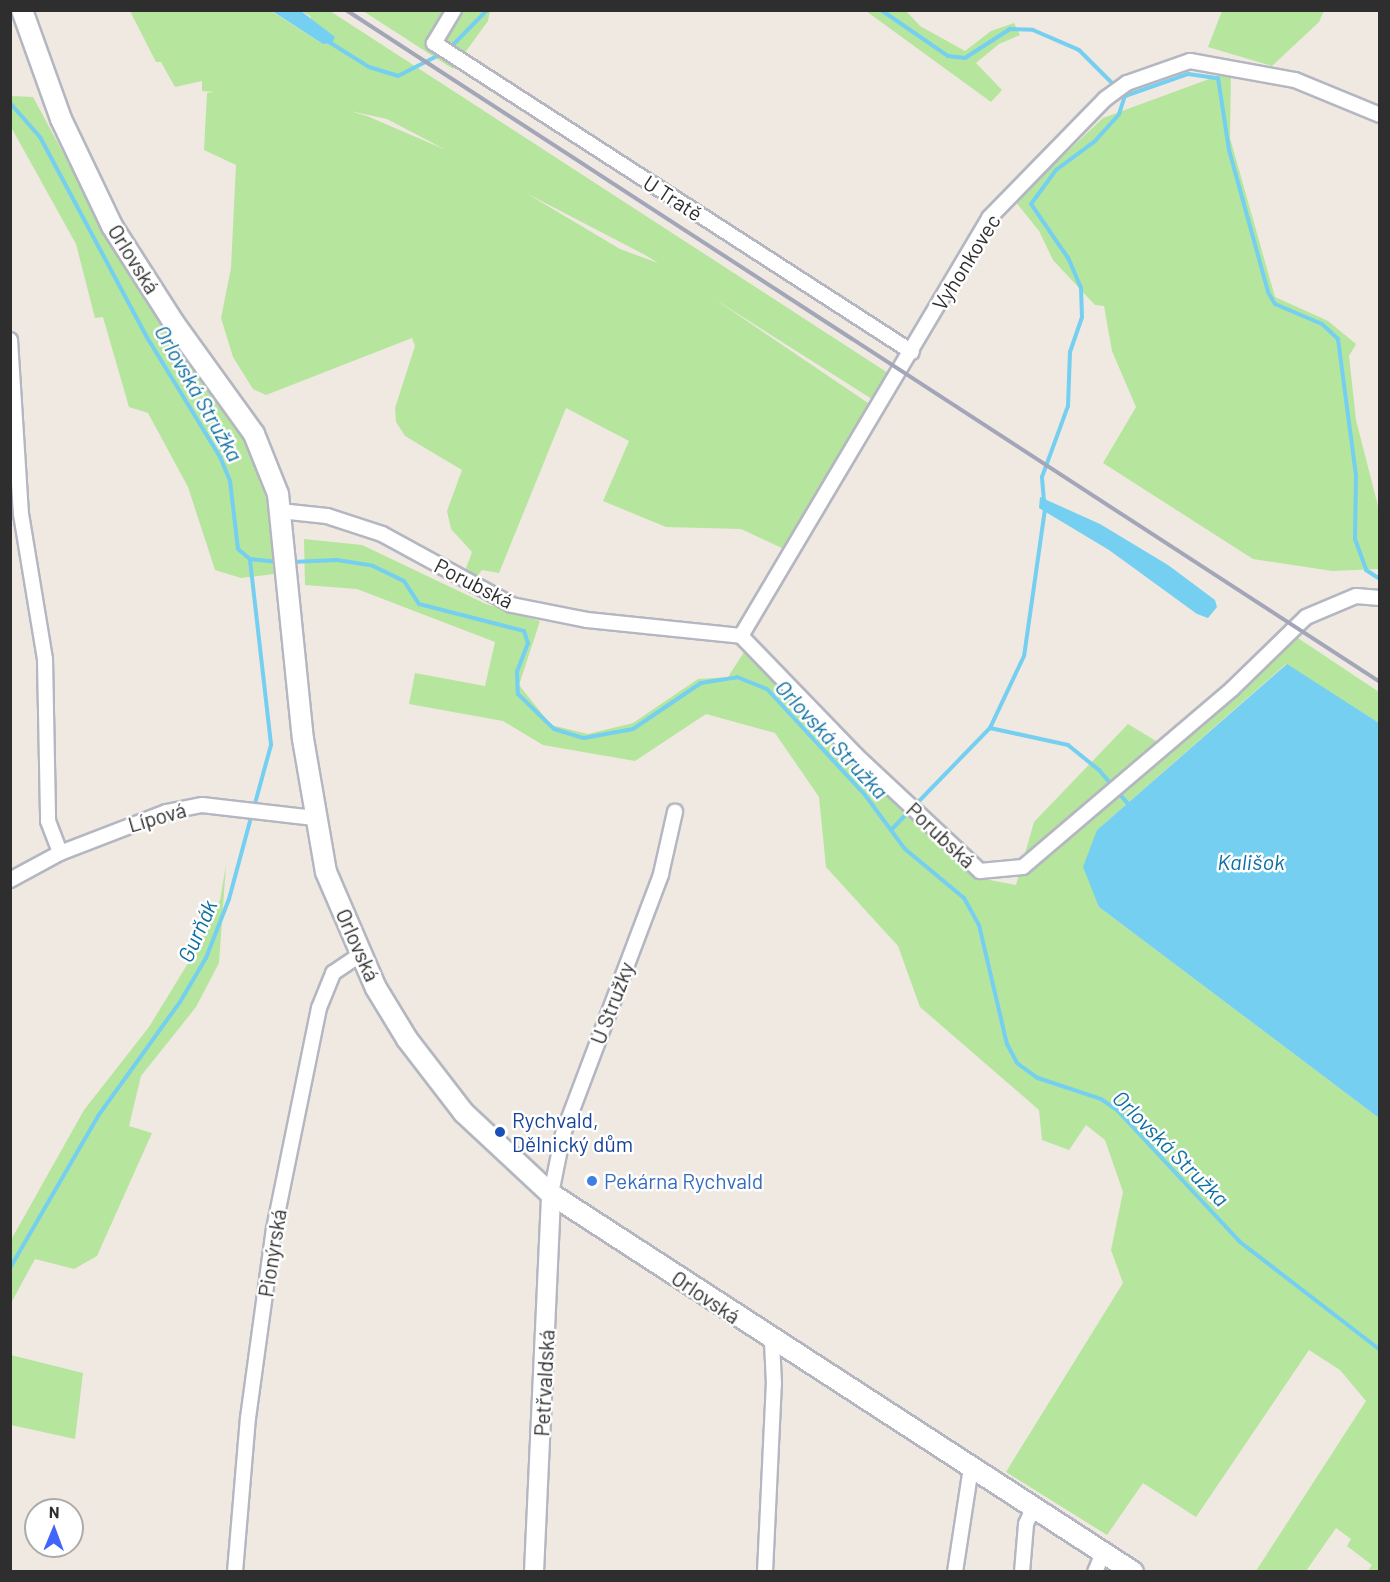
<!DOCTYPE html>
<meta charset="utf-8">
<style>
body{margin:0}
#map{position:relative;width:1390px;height:1582px;overflow:hidden;background:#efe9e1;font-family:Barlow,sans-serif}
div>[style]{position:absolute}
.green>*{inset:0;background:#b6e59e}
.water>*{inset:0;background:#75cff0}
.stream>*{height:4px;margin:-2px;padding:0 2px;transform-origin:2px;border-radius:2px;background:#75cff0}
.roads{filter:drop-shadow(2px 0 #b4b7c1) drop-shadow(-2px 0 #b4b7c1) drop-shadow(0 2px #b4b7c1) drop-shadow(0 -2px #b4b7c1)}
.minor>*{height:14px;margin:-7px;padding:0 7px;transform-origin:7px;border-radius:7px;background:#fff}
.tertiary>*{height:18px;margin:-9px;padding:0 9px;transform-origin:9px;border-radius:9px;background:#fff}
.secondary>*{height:20px;margin:-10px;padding:0 10px;transform-origin:10px;border-radius:10px;background:#fff}
.rail>*{height:4px;margin:-2px;padding:0 2px;transform-origin:2px;border-radius:2px;background:#a3a6b8}
.dots>*{width:16px;height:16px;translate:-50% -50%;box-sizing:border-box;border:3px solid #fff;border-radius:50%}
span{translate:-50% -50%;white-space:nowrap;text-align:center;line-height:1.15;-webkit-text-stroke:5px #fff;paint-order:stroke}
.street-label{font-size:21px;color:#2e2e2e}
.transit-label{font-size:21px;color:#164399}
.left{translate:0 -50%;text-align:left}
.shop-label{font-size:21px;color:#366cbe}
.water-label{font-size:22px;color:#0d6fa3;font-style:italic}
.frame{position:absolute;inset:0;border:12px solid #2e2e2e;pointer-events:none}
.north{position:absolute;left:24px;top:1498px;width:60px;height:60px;box-sizing:border-box;background:#fff;border:2px solid #ababab;border-radius:50%;rotate:1deg;font-size:16px;font-weight:700;line-height:24px;text-align:center;color:#2e2e2e}
.north::after{content:'';display:block;margin:auto;width:21px;height:27px;background:#4264fb;clip-path:polygon(50% 0,100% 100%,50% 72%,0 100%)}
</style>
<div id="map">
<div class="green">
<i style="clip-path:polygon(evenodd,130px 11px,271px 11px,323px 44px,310px 16px,301px 11px,330px 11px,888px 373px,875px 401px,713px 298px,874px 407px,786px 550px,741px 529px,666px 527px,603px 501px,629px 441px,566px 408px,499px 573px,482px 570px,475px 579px,464px 574px,472px 552px,451px 529px,447px 511px,462px 470px,405px 436px,396px 422px,395px 408px,415px 346px,412px 338px,266px 395px,253px 389px,233px 357px,221px 318px,231px 268px,236px 165px,204px 150px,207px 93px,214px 92px,202px 91px,202px 81px,175px 87px,161px 62px,156px 62px,130px 11px,350px 111px,387px 119px,446px 150px,367px 116px,350px 111px,130px 11px,526px 193px,647px 256px,658px 263px,620px 249px,526px 193px)"></i>
<i style="clip-path:polygon(363px 11px,490px 11px,488px 21px,453px 69px)"></i>
<i style="clip-path:polygon(866px 11px,906px 11px,920px 26px,965px 51px,991px 31px,1014px 23px,1020px 35px,999px 44px,976px 63px,1002px 90px,991px 102px)"></i>
<i style="clip-path:polygon(1222px 11px,1222px 10px,1324px 11px,1319px 22px,1272px 66px,1208px 47px)"></i>
<i style="clip-path:polygon(1231px 71px,1230px 138px,1275px 297px,1328px 321px,1356px 344px,1349px 356px,1356px 420px,1379px 510px,1379px 569px,1332px 571px,1253px 559px,1103px 463px,1136px 407px,1112px 351px,1104px 306px,1095px 305px,1053px 260px,1039px 231px,1015px 201px,1103px 118px)"></i>
<i style="clip-path:polygon(11px 96px,33px 97px,116px 251px,245px 439px,271px 513px,274px 574px,241px 578px,215px 570px,188px 487px,148px 413px,129px 407px,103px 317px,95px 318px,76px 244px,11px 127px)"></i>
<i style="clip-path:polygon(304px 539px,362px 545px,486px 604px,540px 621px,519px 685px,551px 725px,588px 734px,633px 723px,698px 679px,728px 677px,744px 652px,979px 878px,1016px 885px,1034px 822px,1128px 724px,1169px 749px,1298px 638px,1379px 692px,1379px 723px,1286px 664px,1097px 830px,1099px 907px,1379px 1118px,1379px 1571px,1368px 1571px,1372px 1565px,1347px 1546px,1351px 1539px,1336px 1528px,1306px 1571px,1256px 1571px,1366px 1401px,1340px 1370px,1309px 1350px,1196px 1517px,1143px 1483px,1107px 1535px,1006px 1472px,1123px 1283px,1111px 1250px,1123px 1192px,1105px 1140px,1086px 1125px,1069px 1150px,1042px 1140px,1039px 1110px,920px 1007px,898px 946px,826px 867px,819px 797px,775px 733px,706px 714px,635px 761px,543px 745px,503px 721px,409px 704px,415px 673px,485px 686px,495px 642px,357px 589px,305px 585px)"></i>
<i style="clip-path:polygon(226px 865px,219px 963px,196px 1007px,141px 1076px,129px 1126px,152px 1133px,97px 1256px,74px 1269px,35px 1259px,11px 1303px,11px 1240px,84px 1110px,149px 1027px,193px 955px,220px 900px)"></i>
<i style="clip-path:polygon(11px 1355px,83px 1373px,75px 1439px,11px 1425px)"></i>
</div>
<div class="water">
<i style="clip-path:polygon(272px 11px,301px 11px,335px 37px,332px 43px,323px 44px)"></i>
<i style="clip-path:polygon(1040px 497px,1100px 524px,1168px 565px,1215px 600px,1217px 607px,1208px 618px,1197px 614px,1109px 550px,1039px 508px)"></i>
<i style="clip-path:polygon(1287px 664px,1379px 723px,1379px 1118px,1099px 907px,1083px 867px,1097px 830px)"></i>
</div>
<div class="stream">
<i style="left:881px;top:10px;width:81px;rotate:34.5deg"></i>
<i style="left:948px;top:56px;width:17px;rotate:7deg"></i>
<i style="left:965px;top:58px;width:54px;rotate:-32.8deg"></i>
<i style="left:1010px;top:29px;width:23px;rotate:2deg"></i>
<i style="left:1033px;top:30px;width:50px;rotate:23.5deg"></i>
<i style="left:1079px;top:50px;width:52px;rotate:45deg"></i>
<i style="left:329px;top:42px;width:47px;rotate:32deg"></i>
<i style="left:369px;top:67px;width:30px;rotate:17deg"></i>
<i style="left:398px;top:76px;width:51px;rotate:-27.1deg"></i>
<i style="left:449px;top:49px;width:54px;rotate:-45.7deg"></i>
<i style="left:1125px;top:96px;width:67px;rotate:-19.2deg"></i>
<i style="left:1188px;top:74px;width:30px;rotate:8deg"></i>
<i style="left:1218px;top:78px;width:73px;rotate:81.3deg"></i>
<i style="left:1229px;top:150px;width:147px;rotate:74.6deg"></i>
<i style="left:1268px;top:292px;width:14px;rotate:60deg"></i>
<i style="left:1275px;top:304px;width:51px;rotate:23.1deg"></i>
<i style="left:1322px;top:324px;width:22px;rotate:43deg"></i>
<i style="left:1338px;top:339px;width:137px;rotate:82.5deg"></i>
<i style="left:1356px;top:475px;width:64px;rotate:90.9deg"></i>
<i style="left:1355px;top:539px;width:33px;rotate:70deg"></i>
<i style="left:1366px;top:570px;width:17px;rotate:33deg"></i>
<i style="left:10px;top:103px;width:45px;rotate:48.6deg"></i>
<i style="left:40px;top:137px;width:229px;rotate:61.9deg"></i>
<i style="left:148px;top:339px;width:138px;rotate:58.6deg"></i>
<i style="left:220px;top:457px;width:26px;rotate:67deg"></i>
<i style="left:230px;top:481px;width:68px;rotate:83.3deg"></i>
<i style="left:238px;top:549px;width:16px;rotate:40deg"></i>
<i style="left:250px;top:559px;width:28px;rotate:6deg"></i>
<i style="left:1044px;top:501px;width:24px;rotate:-95deg"></i>
<i style="left:1042px;top:477px;width:76px;rotate:-69.9deg"></i>
<i style="left:1068px;top:406px;width:54px;rotate:-87.9deg"></i>
<i style="left:1070px;top:352px;width:37px;rotate:-71deg"></i>
<i style="left:1082px;top:317px;width:29px;rotate:-92deg"></i>
<i style="left:1081px;top:288px;width:33px;rotate:-113deg"></i>
<i style="left:1068px;top:258px;width:65px;rotate:-124.4deg"></i>
<i style="left:1031px;top:204px;width:42px;rotate:-53.7deg"></i>
<i style="left:1056px;top:170px;width:49px;rotate:-36.6deg"></i>
<i style="left:1095px;top:141px;width:36px;rotate:-48deg"></i>
<i style="left:1119px;top:114px;width:19px;rotate:-72deg"></i>
<i style="left:1125px;top:96px;width:6px;rotate:-135deg"></i>
<i style="left:1045px;top:509px;width:148px;rotate:98.1deg"></i>
<i style="left:1024px;top:656px;width:80px;rotate:115.3deg"></i>
<i style="left:990px;top:728px;width:80px;rotate:12.3deg"></i>
<i style="left:1068px;top:745px;width:40px;rotate:39deg"></i>
<i style="left:1099px;top:770px;width:46px;rotate:49.4deg"></i>
<i style="left:250px;top:560px;width:186px;rotate:83.5deg"></i>
<i style="left:271px;top:745px;width:64px;rotate:105.3deg"></i>
<i style="left:292px;top:562px;width:45px;rotate:-2.5deg"></i>
<i style="left:337px;top:560px;width:36px;rotate:9deg"></i>
<i style="left:373px;top:566px;width:34px;rotate:26deg"></i>
<i style="left:404px;top:581px;width:27px;rotate:57deg"></i>
<i style="left:419px;top:604px;width:108px;rotate:14.4deg"></i>
<i style="left:524px;top:631px;width:13px;rotate:72deg"></i>
<i style="left:528px;top:643px;width:30px;rotate:111deg"></i>
<i style="left:517px;top:671px;width:23px;rotate:88deg"></i>
<i style="left:518px;top:694px;width:50px;rotate:44.2deg"></i>
<i style="left:554px;top:729px;width:31px;rotate:17deg"></i>
<i style="left:584px;top:738px;width:50px;rotate:-10.4deg"></i>
<i style="left:633px;top:729px;width:82px;rotate:-34.1deg"></i>
<i style="left:701px;top:683px;width:36px;rotate:-9deg"></i>
<i style="left:737px;top:677px;width:32px;rotate:22deg"></i>
<i style="left:767px;top:689px;width:144px;rotate:47.2deg"></i>
<i style="left:865px;top:795px;width:67px;rotate:53.5deg"></i>
<i style="left:905px;top:849px;width:77px;rotate:39.7deg"></i>
<i style="left:964px;top:898px;width:31px;rotate:61deg"></i>
<i style="left:979px;top:925px;width:122px;rotate:76.8deg"></i>
<i style="left:1007px;top:1044px;width:21px;rotate:62deg"></i>
<i style="left:1017px;top:1063px;width:26px;rotate:36deg"></i>
<i style="left:1038px;top:1078px;width:66px;rotate:18.4deg"></i>
<i style="left:1101px;top:1099px;width:19px;rotate:35deg"></i>
<i style="left:1117px;top:1110px;width:180px;rotate:47deg"></i>
<i style="left:1240px;top:1242px;width:177px;rotate:37.6deg"></i>
<i style="left:891px;top:830px;width:142px;rotate:-45.9deg"></i>
<i style="left:10px;top:1268px;width:176px;rotate:-59.9deg"></i>
<i style="left:98px;top:1116px;width:140px;rotate:-54.3deg"></i>
<i style="left:180px;top:1002px;width:51px;rotate:-59.4deg"></i>
<i style="left:206px;top:958px;width:63px;rotate:-68.7deg"></i>
<i style="left:229px;top:899px;width:88px;rotate:-74.9deg"></i>
</div>
<div class="roads">
<div class="minor">
<i style="left:454px;top:10px;width:39px;rotate:121deg"></i>
<i style="left:434px;top:43px;width:569px;rotate:32.88deg"></i>
<i style="left:10px;top:340px;width:174px;rotate:86.4deg"></i>
<i style="left:21px;top:514px;width:147px;rotate:80.6deg"></i>
<i style="left:45px;top:659px;width:162px;rotate:88.9deg"></i>
<i style="left:48px;top:821px;width:34px;rotate:69deg"></i>
<i style="left:280px;top:511px;width:47px;rotate:6.1deg"></i>
<i style="left:327px;top:516px;width:58px;rotate:18.1deg"></i>
<i style="left:382px;top:534px;width:148px;rotate:28.6deg"></i>
<i style="left:512px;top:605px;width:76px;rotate:11.3deg"></i>
<i style="left:587px;top:620px;width:155px;rotate:5.9deg"></i>
<i style="left:741px;top:636px;width:165px;rotate:46deg"></i>
<i style="left:856px;top:755px;width:170px;rotate:43.1deg"></i>
<i style="left:980px;top:871px;width:43px;rotate:-5.3deg"></i>
<i style="left:1023px;top:867px;width:275px;rotate:-40.4deg"></i>
<i style="left:1232px;top:689px;width:103px;rotate:-44.2deg"></i>
<i style="left:1306px;top:617px;width:54px;rotate:-22.8deg"></i>
<i style="left:1356px;top:596px;width:24px;rotate:5deg"></i>
<i style="left:741px;top:636px;width:486px;rotate:-59.3deg"></i>
<i style="left:989px;top:218px;width:166px;rotate:-45.7deg"></i>
<i style="left:1105px;top:99px;width:27px;rotate:-36deg"></i>
<i style="left:1127px;top:83px;width:67px;rotate:-19.2deg"></i>
<i style="left:1190px;top:61px;width:107px;rotate:10.3deg"></i>
<i style="left:1295px;top:80px;width:92px;rotate:22.4deg"></i>
<i style="left:10px;top:880px;width:57px;rotate:-28.4deg"></i>
<i style="left:60px;top:853px;width:114px;rotate:-21.1deg"></i>
<i style="left:166px;top:812px;width:37px;rotate:-11deg"></i>
<i style="left:202px;top:805px;width:113px;rotate:6.6deg"></i>
<i style="left:551px;top:1194px;width:61px;rotate:-78.7deg"></i>
<i style="left:563px;top:1134px;width:278px;rotate:-69.3deg"></i>
<i style="left:661px;top:874px;width:64px;rotate:-77.3deg"></i>
<i style="left:235px;top:1572px;width:155px;rotate:-85.2deg"></i>
<i style="left:248px;top:1418px;width:191px;rotate:-82.2deg"></i>
<i style="left:274px;top:1229px;width:226px;rotate:-78.5deg"></i>
<i style="left:319px;top:1008px;width:38px;rotate:-68deg"></i>
<i style="left:333px;top:973px;width:34px;rotate:-34deg"></i>
<i style="left:765px;top:1572px;width:188px;rotate:-87.3deg"></i>
<i style="left:774px;top:1384px;width:43px;rotate:-92.7deg"></i>
<i style="left:955px;top:1572px;width:105px;rotate:-81.3deg"></i>
<i style="left:1022px;top:1572px;width:48px;rotate:-85.2deg"></i>
<i style="left:1026px;top:1524px;width:17px;rotate:-66deg"></i>
<i style="left:1095px;top:1572px;width:21px;rotate:-67deg"></i>
</div>
<div class="tertiary">
<i style="left:534px;top:1572px;width:378px;rotate:-87.4deg"></i>
</div>
<div class="secondary">
<i style="left:22px;top:10px;width:116px;rotate:70.3deg"></i>
<i style="left:61px;top:119px;width:119px;rotate:64.5deg"></i>
<i style="left:112px;top:226px;width:115px;rotate:57.4deg"></i>
<i style="left:174px;top:323px;width:137px;rotate:54.2deg"></i>
<i style="left:254px;top:434px;width:65px;rotate:68.2deg"></i>
<i style="left:278px;top:494px;width:246px;rotate:84.2deg"></i>
<i style="left:303px;top:739px;width:135px;rotate:80.2deg"></i>
<i style="left:326px;top:872px;width:126px;rotate:66.7deg"></i>
<i style="left:376px;top:988px;width:60px;rotate:58.7deg"></i>
<i style="left:407px;top:1039px;width:93px;rotate:52.4deg"></i>
<i style="left:464px;top:1113px;width:119px;rotate:43deg"></i>
<i style="left:551px;top:1194px;width:694px;rotate:33deg"></i>
</div>
</div>
<div class="rail">
<i style="left:346px;top:10px;width:1233px;rotate:33.02deg"></i>
</div>
<div class="dots">
<i style="left:500px;top:1132px;background:#1a4fb4"></i>
<i style="left:592px;top:1181px;background:#3f7fe0"></i>
</div>
<div class="street-label">
<span style="left:673px;top:198px;rotate:33deg">U Tratě</span>
<span style="left:134px;top:259px;rotate:58deg">Orlovská</span>
<span style="left:966px;top:262px;rotate:-58deg">Vyhonkovec</span>
<span style="left:474px;top:583px;rotate:27deg">Porubská</span>
<span style="left:157px;top:817px;rotate:-16deg">Lípová</span>
<span style="left:941px;top:835px;rotate:43deg">Porubská</span>
<span style="left:358px;top:945px;rotate:66deg">Orlovská</span>
<span style="left:612px;top:1003px;rotate:-69deg">U Stružky</span>
<span style="left:272px;top:1253px;rotate:-81deg">Pionýrská</span>
<span style="left:706px;top:1297px;rotate:34deg">Orlovská</span>
<span style="left:544px;top:1383px;rotate:-87deg">Petřvaldská</span>
</div>
<div class="transit-label">
<span class="left" style="left:512px;top:1132px">Rychvald,<br>Dělnický dům</span>
</div>
<div class="shop-label">
<span class="left" style="left:604px;top:1181px">Pekárna Rychvald</span>
</div>
<div class="water-label">
<span style="left:199px;top:393px;rotate:60deg">Orlovská Stružka</span>
<span style="left:832px;top:739px;rotate:47deg">Orlovská Stružka</span>
<span style="left:1251px;top:862px">Kališok</span>
<span style="left:197px;top:931px;rotate:-66deg">Gurňák</span>
<span style="left:1171px;top:1148px;rotate:45deg">Orlovská Stružka</span>
</div>
<div class="frame"></div>
<div class="north">N</div>
</div>
